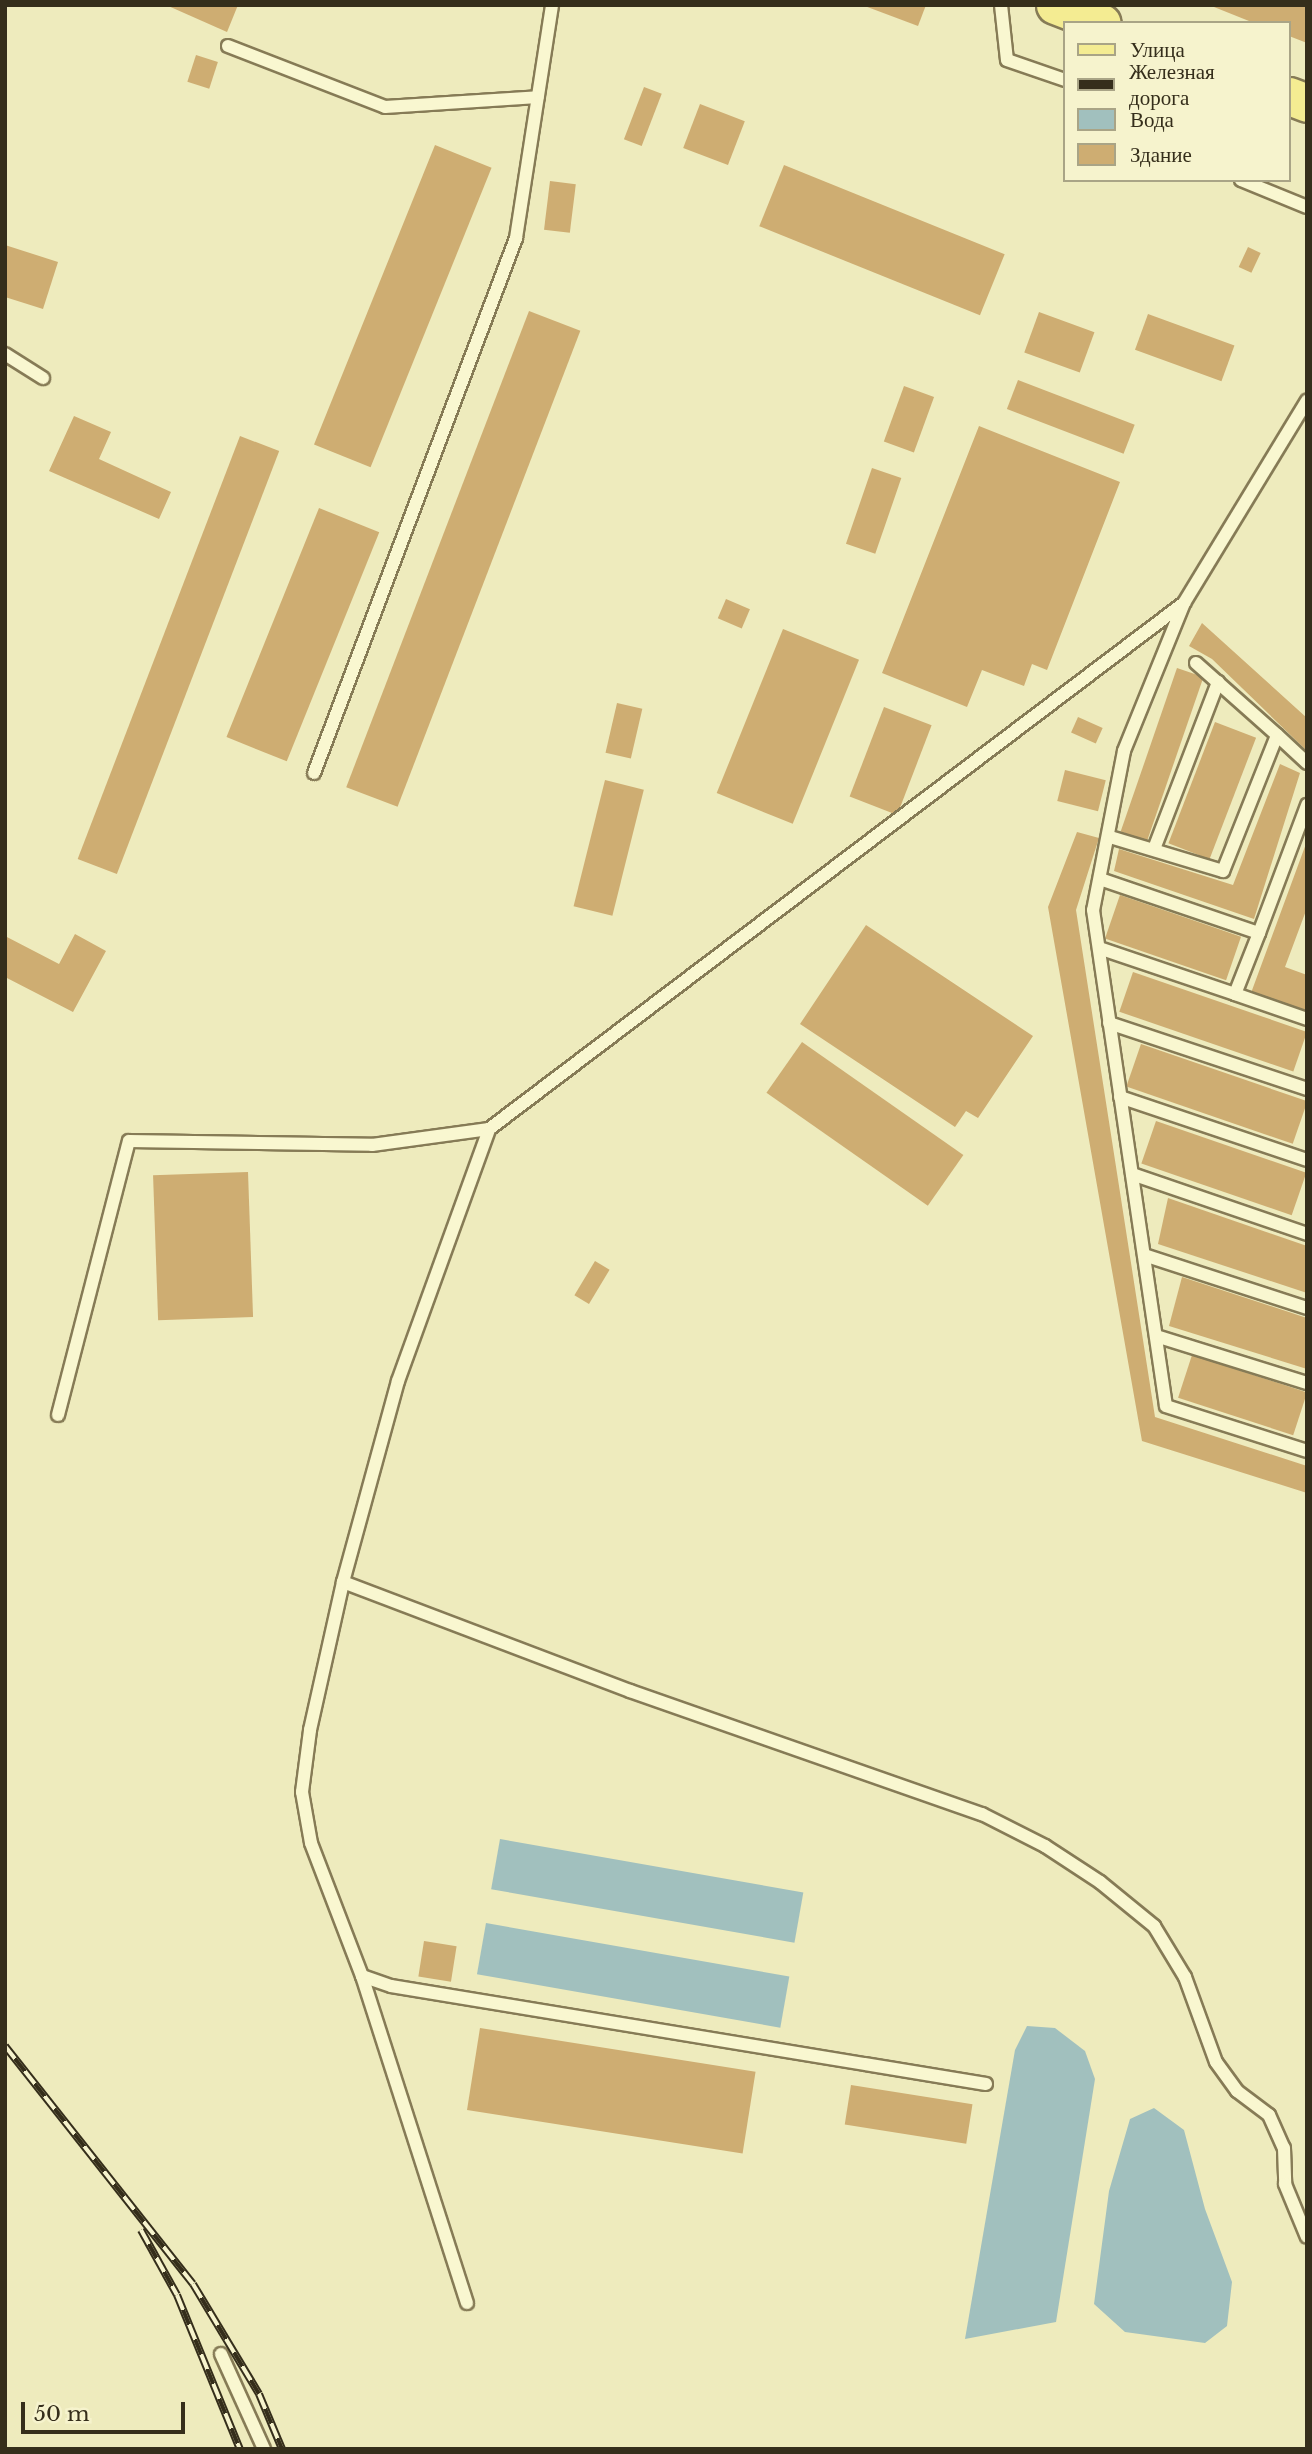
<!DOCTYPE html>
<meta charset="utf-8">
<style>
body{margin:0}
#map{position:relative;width:1312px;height:2454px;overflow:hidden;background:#eeebbd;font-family:"Libre Baskerville",serif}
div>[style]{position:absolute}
.water>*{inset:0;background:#a1c0be;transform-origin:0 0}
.building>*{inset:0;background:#cead72;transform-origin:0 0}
.roads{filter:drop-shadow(2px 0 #867b56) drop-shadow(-2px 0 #867b56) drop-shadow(0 2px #867b56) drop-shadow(0 -2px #867b56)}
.lane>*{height:12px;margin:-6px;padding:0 6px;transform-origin:6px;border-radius:6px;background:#f9f7d0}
.primary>*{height:37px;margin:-18.5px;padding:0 18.5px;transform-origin:18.5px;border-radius:18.5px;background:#f4ec92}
.rail>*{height:8px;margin-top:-4px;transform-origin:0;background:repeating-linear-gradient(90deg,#f6f3cd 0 16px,#352e1b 0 32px);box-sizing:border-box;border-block:2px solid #352e1b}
span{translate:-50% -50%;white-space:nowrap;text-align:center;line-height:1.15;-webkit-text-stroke:5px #f6f3cd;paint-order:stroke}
.frame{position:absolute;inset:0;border:7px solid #352e1b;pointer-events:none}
.legend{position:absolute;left:1063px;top:21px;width:228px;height:161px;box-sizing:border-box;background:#f6f3cd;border:2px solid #a9a486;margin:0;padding:9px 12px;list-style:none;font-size:21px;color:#352e1b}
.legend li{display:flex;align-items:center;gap:14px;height:35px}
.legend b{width:35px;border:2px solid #a9a486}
.scale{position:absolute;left:21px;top:2402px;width:164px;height:32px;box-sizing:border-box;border:4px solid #352e1b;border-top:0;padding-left:9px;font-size:21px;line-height:24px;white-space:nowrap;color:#352e1b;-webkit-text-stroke:5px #f6f3cd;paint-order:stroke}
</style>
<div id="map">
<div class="water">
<i style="left:500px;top:1839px;width:308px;height:51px;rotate:10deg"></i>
<i style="left:486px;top:1923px;width:308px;height:52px;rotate:10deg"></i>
<i style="clip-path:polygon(1027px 2026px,1055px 2028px,1085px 2051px,1095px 2079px,1056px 2322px,965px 2339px,1015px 2050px)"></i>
<i style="clip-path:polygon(1154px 2108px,1184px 2130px,1205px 2209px,1232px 2282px,1227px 2326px,1205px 2343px,1125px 2332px,1094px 2304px,1109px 2191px,1130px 2119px)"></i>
</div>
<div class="building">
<i style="clip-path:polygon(166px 5px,238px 5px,227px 32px)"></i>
<i style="clip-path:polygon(862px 5px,926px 5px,918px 26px)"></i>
<i style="clip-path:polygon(1209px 5px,1307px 5px,1307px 43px,1289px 36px,1289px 23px,1254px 23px)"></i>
<i style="left:196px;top:55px;width:23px;height:28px;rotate:18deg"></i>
<i style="left:644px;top:87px;width:19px;height:56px;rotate:21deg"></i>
<i style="left:700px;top:104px;width:48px;height:47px;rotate:21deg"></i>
<i style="left:435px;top:145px;width:61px;height:323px;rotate:22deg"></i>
<i style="left:784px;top:165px;width:238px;height:66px;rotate:22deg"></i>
<i style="left:550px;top:181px;width:26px;height:49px;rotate:7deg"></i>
<i style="clip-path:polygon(5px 245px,58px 262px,43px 309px,5px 297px)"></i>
<i style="left:1248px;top:247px;width:14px;height:22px;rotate:25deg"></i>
<i style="left:529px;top:311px;width:55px;height:510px;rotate:21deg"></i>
<i style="left:1039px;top:312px;width:59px;height:43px;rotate:20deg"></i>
<i style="left:1148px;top:314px;width:92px;height:38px;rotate:20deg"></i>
<i style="left:1018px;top:380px;width:125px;height:31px;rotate:21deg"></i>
<i style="left:904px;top:386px;width:32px;height:59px;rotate:20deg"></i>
<i style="clip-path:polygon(74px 416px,111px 432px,99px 459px,171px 492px,159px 519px,49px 471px)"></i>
<i style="clip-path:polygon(979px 426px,1120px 482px,1047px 670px,1032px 664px,1024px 686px,982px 670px,967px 707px,882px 673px)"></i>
<i style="left:240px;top:436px;width:42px;height:453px;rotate:21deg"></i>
<i style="left:872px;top:468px;width:31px;height:80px;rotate:19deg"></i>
<i style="left:319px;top:508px;width:65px;height:247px;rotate:22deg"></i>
<i style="left:726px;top:599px;width:26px;height:21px;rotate:23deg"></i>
<i style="clip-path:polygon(1202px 623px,1307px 718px,1307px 751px,1212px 659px,1189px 646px)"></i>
<i style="left:783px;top:629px;width:82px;height:177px;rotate:22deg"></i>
<i style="left:1177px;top:668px;width:28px;height:173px;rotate:19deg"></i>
<i style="left:617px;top:703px;width:26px;height:51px;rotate:13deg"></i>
<i style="left:884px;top:707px;width:51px;height:96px;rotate:21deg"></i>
<i style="left:1078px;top:717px;width:27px;height:17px;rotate:24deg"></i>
<i style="left:1215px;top:722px;width:44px;height:130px;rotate:21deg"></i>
<i style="clip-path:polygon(1280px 764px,1300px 773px,1254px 919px,1114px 871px,1119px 849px,1233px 885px)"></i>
<i style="left:1065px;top:770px;width:42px;height:32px;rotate:14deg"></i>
<i style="left:605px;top:780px;width:40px;height:130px;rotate:14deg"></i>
<i style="clip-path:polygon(1077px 832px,1099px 838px,1076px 910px,1155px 1417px,1307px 1466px,1307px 1493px,1142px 1441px,1048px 907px)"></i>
<i style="clip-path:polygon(1307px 841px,1307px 908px,1285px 967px,1307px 975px,1307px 1011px,1251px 993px)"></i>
<i style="left:1120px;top:895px;width:128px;height:46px;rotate:19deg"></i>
<i style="clip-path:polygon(866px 925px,1033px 1036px,978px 1118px,966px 1111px,955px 1127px,800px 1024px)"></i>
<i style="clip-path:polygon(75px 934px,106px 951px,73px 1012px,5px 977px,5px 936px,59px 964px)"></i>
<i style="left:1133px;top:972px;width:184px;height:42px;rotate:19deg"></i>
<i style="left:802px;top:1042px;width:197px;height:62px;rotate:35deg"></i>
<i style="left:1141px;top:1044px;width:176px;height:45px;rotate:19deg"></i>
<i style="left:1156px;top:1121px;width:159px;height:45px;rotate:19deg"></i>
<i style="left:248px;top:1172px;width:145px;height:95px;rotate:88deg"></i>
<i style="clip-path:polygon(1168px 1198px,1307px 1246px,1307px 1293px,1158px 1244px)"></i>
<i style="left:595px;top:1261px;width:17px;height:40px;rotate:31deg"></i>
<i style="clip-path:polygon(1182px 1277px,1307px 1318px,1307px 1369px,1169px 1326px)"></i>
<i style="left:1192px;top:1355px;width:121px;height:45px;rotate:18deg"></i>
<i style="left:424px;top:1941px;width:33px;height:36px;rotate:9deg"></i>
<i style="left:480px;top:2028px;width:279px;height:83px;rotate:9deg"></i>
<i style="left:851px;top:2085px;width:123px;height:40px;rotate:9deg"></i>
</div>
<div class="roads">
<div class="lane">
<i style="left:1001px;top:5px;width:55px;rotate:83.8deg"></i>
<i style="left:1007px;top:60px;width:61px;rotate:19deg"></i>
<i style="left:228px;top:46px;width:168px;rotate:21.2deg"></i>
<i style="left:385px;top:107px;width:153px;rotate:-3.7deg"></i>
<i style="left:1241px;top:180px;width:71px;rotate:22.2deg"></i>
<i style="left:5px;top:354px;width:45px;rotate:32.3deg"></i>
<i style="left:1184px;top:603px;width:160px;rotate:112.1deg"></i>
<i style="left:1124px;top:751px;width:162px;rotate:101deg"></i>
<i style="left:1093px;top:910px;width:501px;rotate:81.63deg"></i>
<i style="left:1166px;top:1406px;width:148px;rotate:17.7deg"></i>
<i style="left:1196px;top:663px;width:108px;rotate:41.6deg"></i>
<i style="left:314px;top:773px;width:572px;rotate:-69.31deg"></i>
<i style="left:516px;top:238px;width:236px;rotate:-81.2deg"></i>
<i style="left:1110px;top:837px;width:118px;rotate:16.7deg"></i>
<i style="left:1223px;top:871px;width:146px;rotate:-68.3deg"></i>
<i style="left:1277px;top:735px;width:41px;rotate:43deg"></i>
<i style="left:1154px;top:849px;width:179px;rotate:-69deg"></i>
<i style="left:1100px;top:879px;width:168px;rotate:18.8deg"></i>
<i style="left:1259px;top:933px;width:137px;rotate:-69.4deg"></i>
<i style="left:1099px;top:948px;width:144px;rotate:18.7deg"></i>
<i style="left:1235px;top:994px;width:66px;rotate:-68.5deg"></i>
<i style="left:1235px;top:994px;width:76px;rotate:19.1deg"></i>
<i style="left:1109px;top:1023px;width:209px;rotate:18.4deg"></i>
<i style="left:1120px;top:1097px;width:197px;rotate:18.6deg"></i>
<i style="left:1132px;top:1174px;width:185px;rotate:18.9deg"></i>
<i style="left:1144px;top:1255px;width:171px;rotate:18deg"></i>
<i style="left:1156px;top:1336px;width:158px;rotate:17.3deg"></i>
<i style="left:58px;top:1415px;width:283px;rotate:-75.5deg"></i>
<i style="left:129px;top:1141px;width:243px;rotate:0.9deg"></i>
<i style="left:372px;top:1145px;width:118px;rotate:-7.8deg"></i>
<i style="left:343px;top:1582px;width:307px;rotate:20.8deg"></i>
<i style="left:630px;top:1691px;width:373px;rotate:19.3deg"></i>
<i style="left:982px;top:1814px;width:71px;rotate:26.9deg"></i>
<i style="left:1045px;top:1846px;width:66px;rotate:33.2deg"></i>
<i style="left:1100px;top:1882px;width:70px;rotate:39.2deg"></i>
<i style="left:1154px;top:1926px;width:60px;rotate:58.7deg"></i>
<i style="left:1185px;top:1977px;width:90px;rotate:70deg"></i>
<i style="left:1216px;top:2062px;width:36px;rotate:54deg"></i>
<i style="left:1237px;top:2091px;width:40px;rotate:37deg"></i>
<i style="left:1269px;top:2115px;width:36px;rotate:66deg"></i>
<i style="left:1284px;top:2148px;width:36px;rotate:88deg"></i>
<i style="left:1285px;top:2184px;width:57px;rotate:67.5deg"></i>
<i style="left:362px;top:1976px;width:31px;rotate:19deg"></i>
<i style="left:391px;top:1986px;width:603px;rotate:9.35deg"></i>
<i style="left:467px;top:2303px;width:343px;rotate:-107.8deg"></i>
<i style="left:362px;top:1976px;width:142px;rotate:-111deg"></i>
<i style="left:311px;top:1843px;width:52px;rotate:-100deg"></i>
<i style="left:302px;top:1792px;width:63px;rotate:-82.6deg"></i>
<i style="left:310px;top:1730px;width:152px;rotate:-77.4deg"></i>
<i style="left:343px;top:1582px;width:208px;rotate:-74.7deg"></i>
<i style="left:398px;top:1381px;width:268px;rotate:-70.1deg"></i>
<i style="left:489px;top:1129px;width:872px;rotate:-37.12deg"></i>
<i style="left:1184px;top:603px;width:237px;rotate:-58.7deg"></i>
<i style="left:221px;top:2354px;width:104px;rotate:65.6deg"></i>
</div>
<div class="primary">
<i style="left:1055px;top:5px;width:50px;rotate:21deg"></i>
<i style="left:1289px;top:96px;width:19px;rotate:21deg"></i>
</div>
</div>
<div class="rail">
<i style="left:5px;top:2046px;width:303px;rotate:51.7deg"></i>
<i style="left:193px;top:2284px;width:128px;rotate:59deg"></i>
<i style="left:259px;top:2394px;width:60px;rotate:67.3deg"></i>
<i style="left:141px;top:2230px;width:74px;rotate:61deg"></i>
<i style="left:177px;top:2295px;width:166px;rotate:67.8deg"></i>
</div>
<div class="frame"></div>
<ul class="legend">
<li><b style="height:9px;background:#f4ec92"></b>Улица</li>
<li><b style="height:9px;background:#352e1b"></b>Железная дорога</li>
<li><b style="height:19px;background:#a1c0be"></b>Вода</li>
<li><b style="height:19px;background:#cead72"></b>Здание</li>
</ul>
<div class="scale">50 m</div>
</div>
